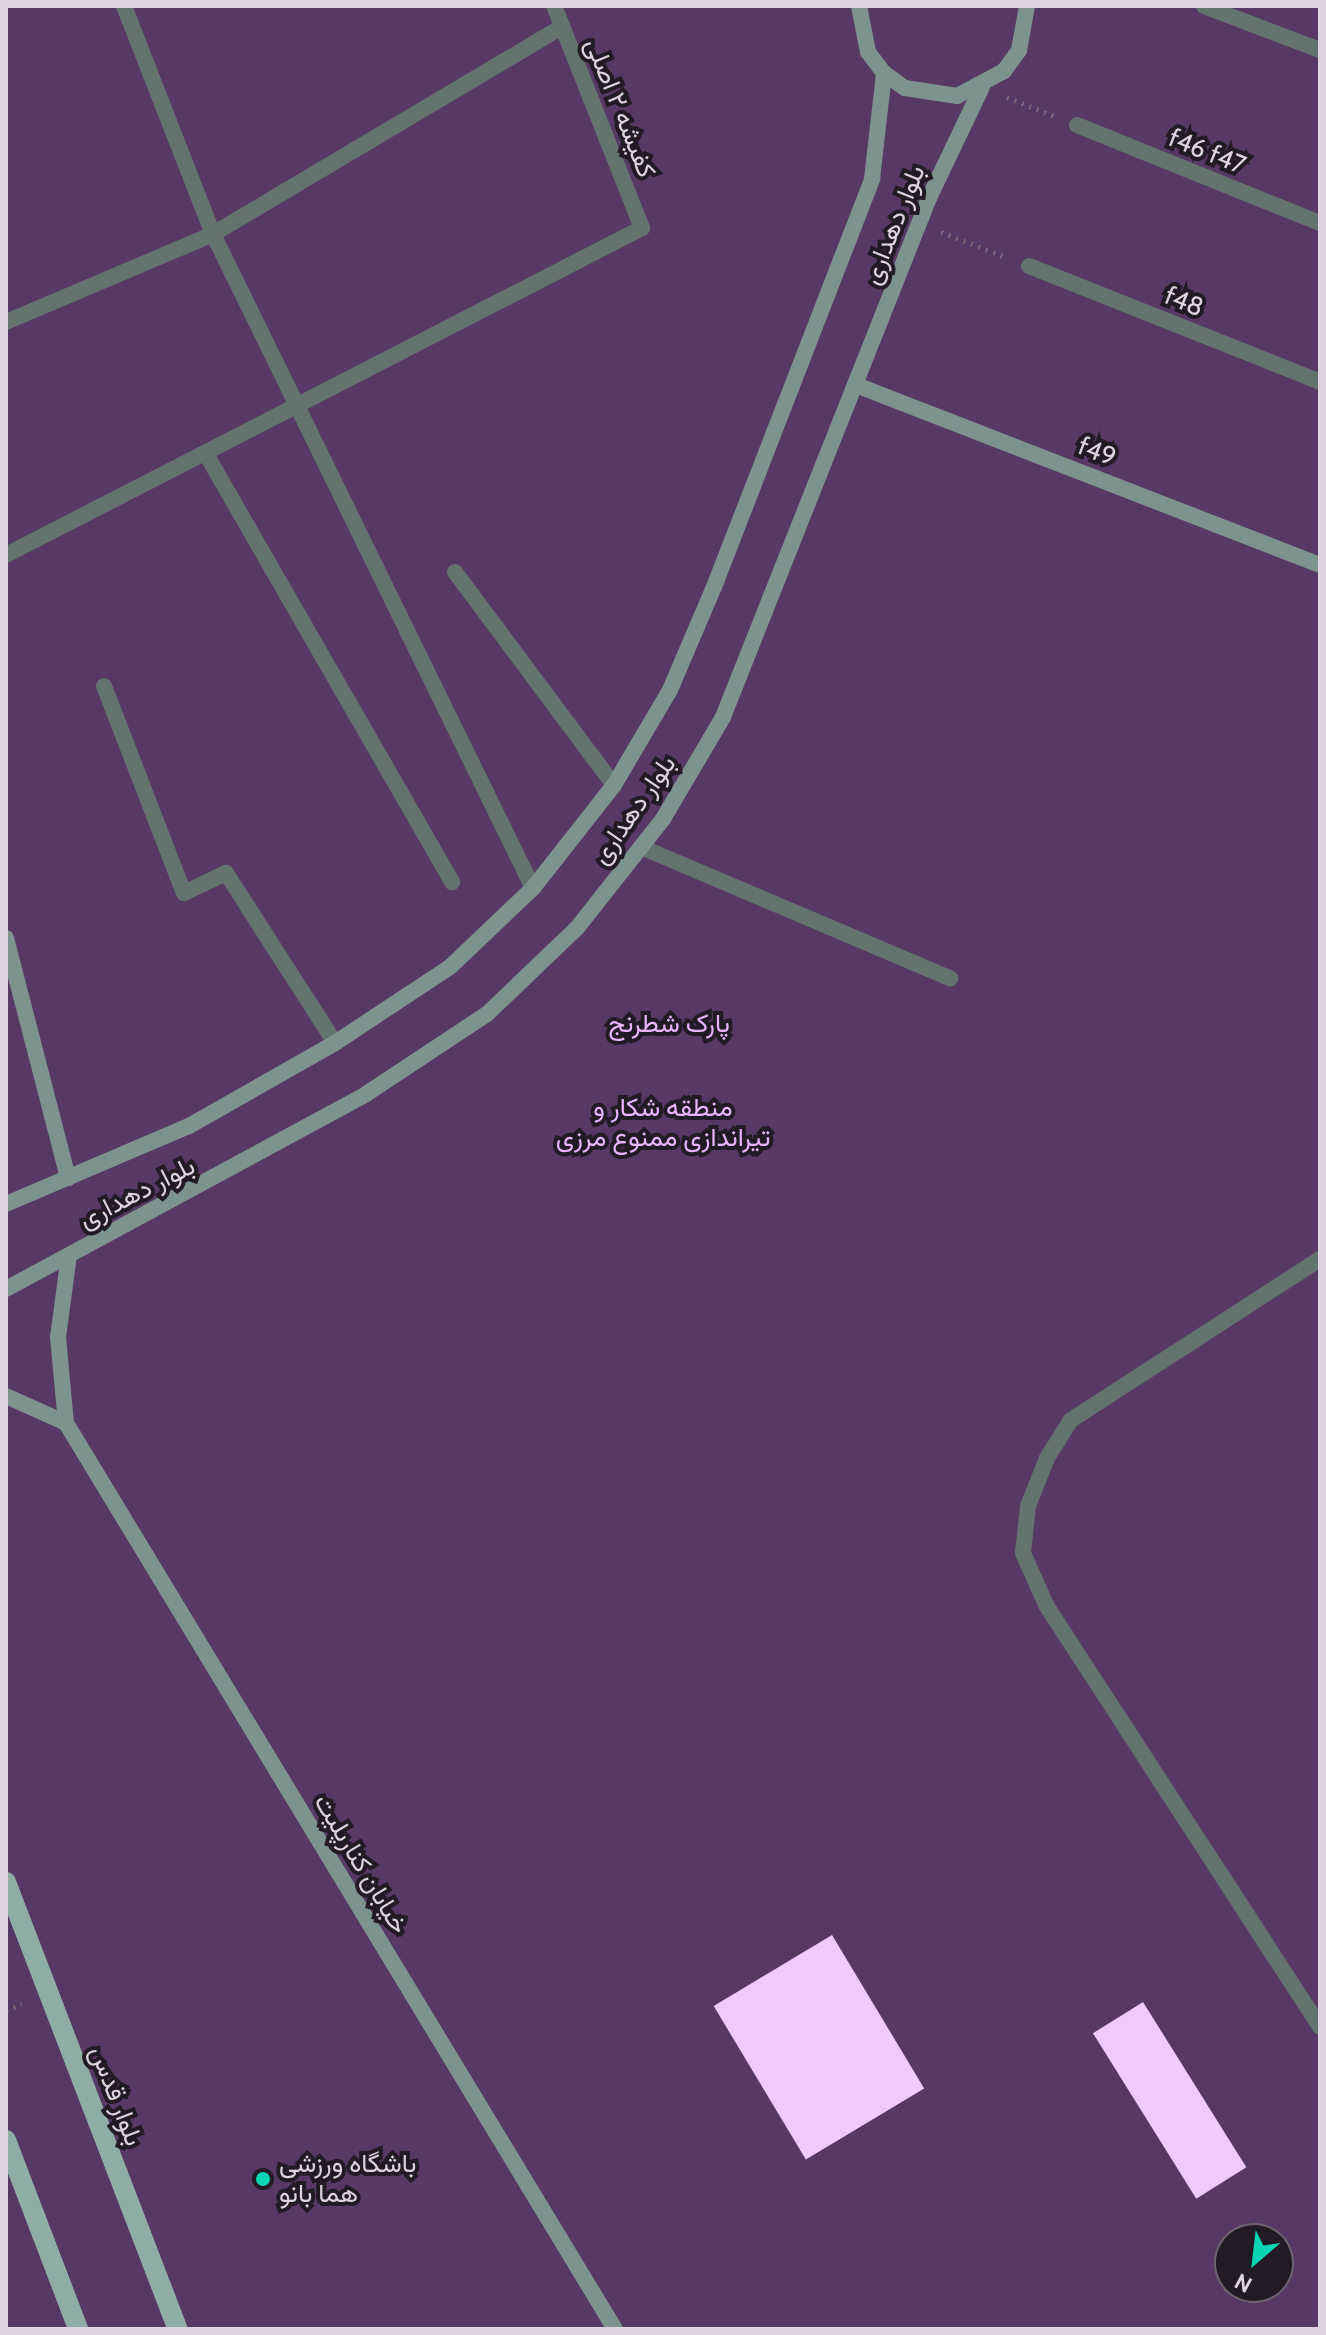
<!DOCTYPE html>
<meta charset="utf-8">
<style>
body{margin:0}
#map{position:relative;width:1326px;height:2335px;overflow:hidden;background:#3f2f45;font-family:Cabin,Vazirmatn,sans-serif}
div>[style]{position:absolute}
.green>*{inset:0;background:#583864}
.building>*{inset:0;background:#f0c9ff;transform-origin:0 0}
.path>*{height:5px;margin-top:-2.5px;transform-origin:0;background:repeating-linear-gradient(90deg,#75677a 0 2px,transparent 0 8px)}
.lane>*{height:16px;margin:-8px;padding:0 8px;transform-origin:8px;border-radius:8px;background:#63736e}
.street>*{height:16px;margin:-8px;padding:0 8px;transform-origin:8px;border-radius:8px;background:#63736e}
.secondary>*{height:16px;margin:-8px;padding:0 8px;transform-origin:8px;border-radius:8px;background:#7c948d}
.primary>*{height:20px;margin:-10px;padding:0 10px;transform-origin:10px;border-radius:10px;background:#8eaea5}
.dots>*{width:22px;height:22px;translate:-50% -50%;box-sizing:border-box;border:4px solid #221a25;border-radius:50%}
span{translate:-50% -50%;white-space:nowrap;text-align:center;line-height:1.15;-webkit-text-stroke:8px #221a25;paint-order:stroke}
.street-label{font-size:26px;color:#ddd3e1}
.park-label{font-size:26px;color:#e9b5fe}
.poi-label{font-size:26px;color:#ddd3e1}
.left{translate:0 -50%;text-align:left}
.frame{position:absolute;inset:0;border:8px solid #ddd3e1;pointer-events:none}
.north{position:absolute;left:1214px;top:2223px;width:80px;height:80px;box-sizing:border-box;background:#221a25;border:2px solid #6d6470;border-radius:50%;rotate:208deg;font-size:22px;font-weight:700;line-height:32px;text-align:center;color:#ddd3e1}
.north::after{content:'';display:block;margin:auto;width:28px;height:36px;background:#09d5b5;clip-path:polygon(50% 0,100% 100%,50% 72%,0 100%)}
</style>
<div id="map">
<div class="green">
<i style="clip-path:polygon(evenodd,6px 6px,1320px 6px,1320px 2329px,6px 2329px,6px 6px,1230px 2239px,1278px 2239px,1278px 2287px,1230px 2287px,1230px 2239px)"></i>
</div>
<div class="building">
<i style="left:832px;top:1935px;width:179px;height:138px;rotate:59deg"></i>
<i style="left:1143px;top:2002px;width:195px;height:59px;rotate:58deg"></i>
</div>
<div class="path">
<i style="left:1007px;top:97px;width:51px;rotate:22deg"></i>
<i style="left:941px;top:232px;width:70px;rotate:21deg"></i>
<i style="left:6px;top:2010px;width:17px;rotate:-21deg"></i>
</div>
<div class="lane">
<i style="left:455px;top:572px;width:266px;rotate:53.3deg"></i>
<i style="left:104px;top:686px;width:222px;rotate:68.9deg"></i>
<i style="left:184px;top:893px;width:47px;rotate:-25.5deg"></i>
<i style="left:226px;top:873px;width:202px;rotate:57.3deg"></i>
<i style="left:1320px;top:1259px;width:297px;rotate:147.1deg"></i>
<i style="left:1071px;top:1420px;width:45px;rotate:122.3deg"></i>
<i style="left:1047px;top:1458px;width:52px;rotate:111.6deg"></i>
<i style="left:1028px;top:1506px;width:47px;rotate:96.1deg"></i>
<i style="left:1023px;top:1553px;width:57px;rotate:66.1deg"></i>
<i style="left:1046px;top:1605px;width:503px;rotate:57deg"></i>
</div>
<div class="street">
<i style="left:124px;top:6px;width:245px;rotate:68.7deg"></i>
<i style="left:213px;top:234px;width:728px;rotate:63.93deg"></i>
<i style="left:1204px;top:6px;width:124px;rotate:20.8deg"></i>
<i style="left:1077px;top:125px;width:262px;rotate:22deg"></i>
<i style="left:1029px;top:266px;width:313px;rotate:21.7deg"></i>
<i style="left:6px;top:322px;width:225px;rotate:-23deg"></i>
<i style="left:213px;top:234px;width:406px;rotate:-30.7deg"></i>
<i style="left:206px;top:454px;width:494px;rotate:60.1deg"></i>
<i style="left:6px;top:555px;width:715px;rotate:-27.21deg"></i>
<i style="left:642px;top:228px;width:239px;rotate:-111.6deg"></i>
<i style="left:641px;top:847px;width:336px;rotate:23deg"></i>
</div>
<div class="secondary">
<i style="left:859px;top:6px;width:47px;rotate:78.9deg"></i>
<i style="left:868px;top:52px;width:26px;rotate:53deg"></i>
<i style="left:884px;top:73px;width:26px;rotate:36deg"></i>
<i style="left:905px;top:88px;width:53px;rotate:8.7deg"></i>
<i style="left:957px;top:96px;width:53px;rotate:-28deg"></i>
<i style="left:1004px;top:71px;width:26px;rotate:-54deg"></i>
<i style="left:1019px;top:50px;width:45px;rotate:-79.7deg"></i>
<i style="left:856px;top:385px;width:498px;rotate:21.2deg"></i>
<i style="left:6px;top:938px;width:248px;rotate:75.5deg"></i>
<i style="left:6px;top:1204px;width:199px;rotate:-23.1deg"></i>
<i style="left:189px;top:1126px;width:168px;rotate:-29.6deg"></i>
<i style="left:335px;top:1043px;width:138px;rotate:-33.5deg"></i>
<i style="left:450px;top:967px;width:115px;rotate:-43.6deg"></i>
<i style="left:533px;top:888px;width:131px;rotate:-51.8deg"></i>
<i style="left:614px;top:785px;width:110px;rotate:-59.5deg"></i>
<i style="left:670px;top:690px;width:112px;rotate:-66.9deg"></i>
<i style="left:714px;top:587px;width:438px;rotate:-68.8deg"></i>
<i style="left:872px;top:179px;width:107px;rotate:-83.5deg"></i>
<i style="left:69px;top:1255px;width:83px;rotate:97.6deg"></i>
<i style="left:58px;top:1337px;width:86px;rotate:84.7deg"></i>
<i style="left:66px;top:1423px;width:1059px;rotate:58.79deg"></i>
<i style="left:6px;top:1289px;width:409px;rotate:-28.4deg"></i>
<i style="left:366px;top:1094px;width:145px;rotate:-33.5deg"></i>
<i style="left:487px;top:1014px;width:124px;rotate:-43.7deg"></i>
<i style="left:577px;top:928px;width:139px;rotate:-51.7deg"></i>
<i style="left:663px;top:819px;width:118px;rotate:-59.5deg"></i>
<i style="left:723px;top:717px;width:558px;rotate:-68.35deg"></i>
<i style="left:929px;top:198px;width:123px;rotate:-64.5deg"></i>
<i style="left:6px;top:1396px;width:66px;rotate:24.2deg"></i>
</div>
<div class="primary">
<i style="left:6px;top:1882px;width:479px;rotate:69deg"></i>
<i style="left:6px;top:2140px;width:202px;rotate:69.1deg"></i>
</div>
<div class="dots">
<i style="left:263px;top:2179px;background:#09d5b5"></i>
</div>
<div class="street-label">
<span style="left:620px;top:108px;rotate:68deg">کفیشه ۲ اصلی</span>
<span style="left:1207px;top:152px;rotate:22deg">f46 f47</span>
<span style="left:894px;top:225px;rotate:-68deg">بلوار دهداری</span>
<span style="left:1184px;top:302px;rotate:22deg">f48</span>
<span style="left:1097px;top:452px;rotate:21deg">f49</span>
<span style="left:634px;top:810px;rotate:-55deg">بلوار دهداری</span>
<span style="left:137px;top:1193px;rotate:-27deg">بلوار دهداری</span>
<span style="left:361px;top:1864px;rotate:59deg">خیابان کنارپلیت</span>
<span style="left:116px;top:2096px;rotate:69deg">بلوار قدس</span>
</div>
<div class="park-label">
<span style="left:669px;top:1024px">پارک شطرنج</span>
<span style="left:663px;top:1123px">منطقه شکار و<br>تیراندازی ممنوع مرزی</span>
</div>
<div class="poi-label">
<span class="left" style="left:279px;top:2179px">باشگاه ورزشی<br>هما بانو</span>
</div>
<div class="frame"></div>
<div class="north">N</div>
</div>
